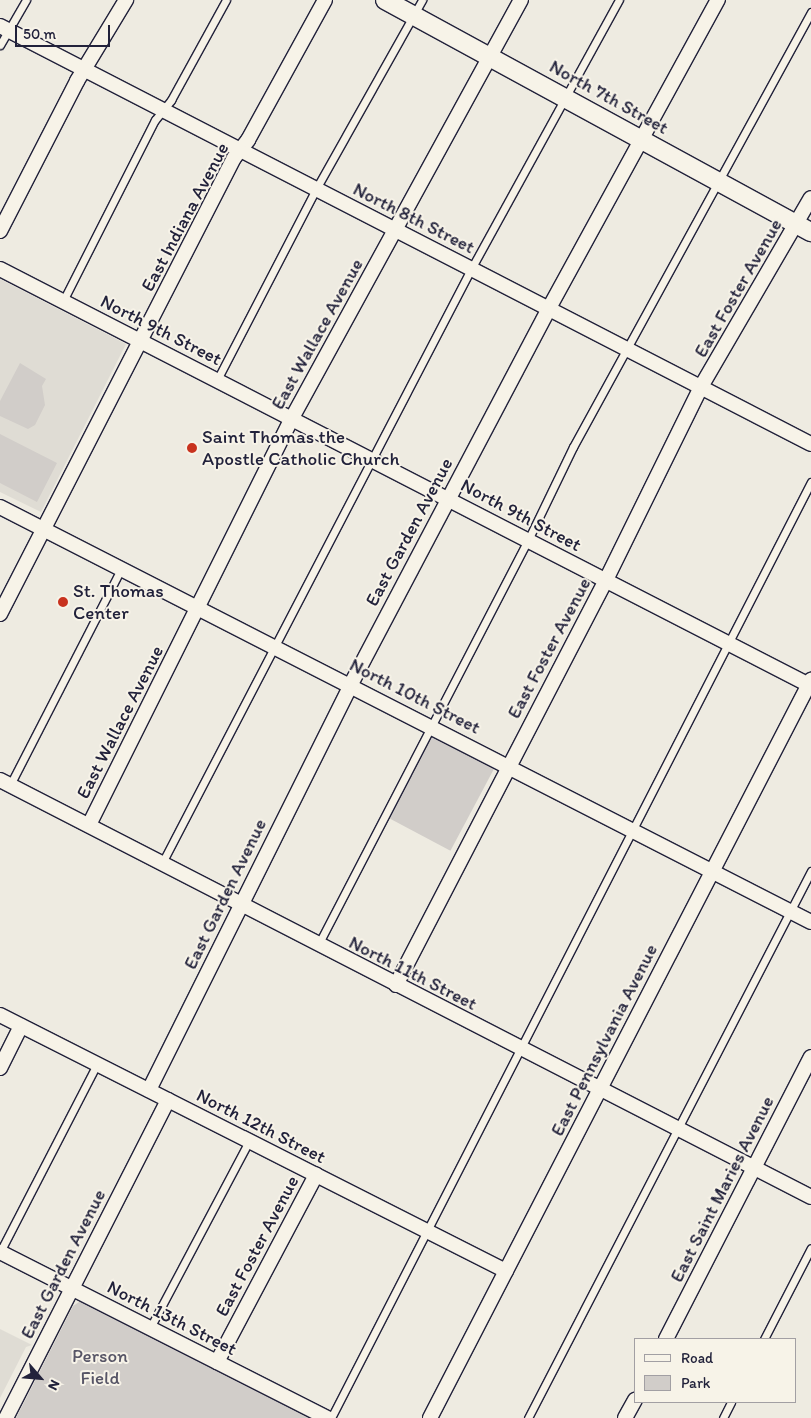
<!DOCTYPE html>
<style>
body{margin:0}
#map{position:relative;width:811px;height:1418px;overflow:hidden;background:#eeebe1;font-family:Itim,sans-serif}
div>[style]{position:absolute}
.built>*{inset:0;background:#dfdcd4}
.green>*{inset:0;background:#d1cdc9;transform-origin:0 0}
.roads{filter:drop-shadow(1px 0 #22223b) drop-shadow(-1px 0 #22223b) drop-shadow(0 1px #22223b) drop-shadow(0 -1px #22223b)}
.service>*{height:7px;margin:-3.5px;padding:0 3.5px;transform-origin:3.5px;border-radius:3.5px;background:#f7f3e8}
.minor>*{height:14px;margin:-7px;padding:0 7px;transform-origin:7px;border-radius:7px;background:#f7f3e8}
.tertiary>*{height:18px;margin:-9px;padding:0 9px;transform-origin:9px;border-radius:9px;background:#f7f3e8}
.dots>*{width:14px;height:14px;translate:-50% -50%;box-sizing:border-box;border:2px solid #f7f3e8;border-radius:50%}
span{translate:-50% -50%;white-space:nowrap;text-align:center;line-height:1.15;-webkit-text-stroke:4px #f7f3e8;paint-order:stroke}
.street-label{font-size:19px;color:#22223b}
.poi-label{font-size:19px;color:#22223b}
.left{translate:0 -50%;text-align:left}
.park-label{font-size:19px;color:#575566}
.legend{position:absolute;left:634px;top:1338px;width:162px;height:65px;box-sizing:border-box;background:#f7f3e8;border:1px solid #a29fa3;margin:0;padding:6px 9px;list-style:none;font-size:15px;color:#22223b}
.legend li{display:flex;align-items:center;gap:10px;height:25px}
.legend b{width:25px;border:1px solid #a29fa3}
.north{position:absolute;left:15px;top:1353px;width:50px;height:50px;-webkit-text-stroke:4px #f7f3e8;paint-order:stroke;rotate:117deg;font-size:14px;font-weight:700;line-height:20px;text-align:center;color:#22223b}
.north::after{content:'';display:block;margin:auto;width:18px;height:22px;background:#22223b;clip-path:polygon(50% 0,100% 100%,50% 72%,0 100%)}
.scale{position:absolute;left:15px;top:25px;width:95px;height:22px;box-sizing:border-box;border:2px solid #22223b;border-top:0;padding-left:6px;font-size:15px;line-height:18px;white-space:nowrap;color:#22223b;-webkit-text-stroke:4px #f7f3e8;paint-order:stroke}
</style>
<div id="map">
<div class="built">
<i style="clip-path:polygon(0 279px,126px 344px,41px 512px,0 492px)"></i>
<i style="clip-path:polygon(0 1329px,32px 1345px,26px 1347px,0 1398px)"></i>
</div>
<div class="green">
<i style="clip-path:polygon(20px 363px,46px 379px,42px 386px,45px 405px,35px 425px,28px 429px,0 416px,0 401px)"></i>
<i style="clip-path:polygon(0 434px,57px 463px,37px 502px,0 483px)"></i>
<i style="left:431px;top:734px;width:72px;height:94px;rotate:28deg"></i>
<i style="clip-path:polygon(82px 1300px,311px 1418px,16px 1418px,73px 1306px)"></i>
</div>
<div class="roads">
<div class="service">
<i style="left:0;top:45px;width:52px;rotate:-60deg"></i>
<i style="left:63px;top:301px;width:203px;rotate:-63.1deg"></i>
<i style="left:155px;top:120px;width:26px;rotate:-51deg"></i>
<i style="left:171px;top:100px;width:114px;rotate:-61.2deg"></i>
<i style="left:217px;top:380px;width:215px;rotate:-62.6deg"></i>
<i style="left:316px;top:189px;width:217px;rotate:-60.7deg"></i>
<i style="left:10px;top:785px;width:243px;rotate:-62.8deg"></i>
<i style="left:161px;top:865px;width:672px;rotate:-62.52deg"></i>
<i style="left:471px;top:269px;width:307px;rotate:-61.2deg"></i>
<i style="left:318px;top:945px;width:456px;rotate:-62.6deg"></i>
<i style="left:528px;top:540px;width:103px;rotate:-64.2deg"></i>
<i style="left:573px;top:447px;width:496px;rotate:-61.3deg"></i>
<i style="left:0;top:1252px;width:212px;rotate:-62.7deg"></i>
<i style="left:150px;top:1328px;width:212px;rotate:-62.1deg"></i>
<i style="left:764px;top:1339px;width:102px;rotate:-62.7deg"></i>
<i style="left:331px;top:1418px;width:1052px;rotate:-62.85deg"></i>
<i style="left:528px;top:1418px;width:616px;rotate:-62.64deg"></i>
<i style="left:723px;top:1418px;width:18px;rotate:-63deg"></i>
</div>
<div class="minor">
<i style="left:0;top:26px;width:912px;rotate:27.27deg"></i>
<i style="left:0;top:231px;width:169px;rotate:-62.8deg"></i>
<i style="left:77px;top:81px;width:95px;rotate:-58.8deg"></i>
<i style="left:0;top:269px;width:912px;rotate:27.21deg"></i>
<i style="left:0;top:507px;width:911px;rotate:27.1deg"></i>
<i style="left:0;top:614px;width:513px;rotate:-62.84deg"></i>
<i style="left:234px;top:158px;width:23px;rotate:-52deg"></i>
<i style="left:248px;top:140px;width:160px;rotate:-61.2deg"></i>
<i style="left:0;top:780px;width:912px;rotate:27.21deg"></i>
<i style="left:89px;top:825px;width:455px;rotate:-63.5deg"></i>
<i style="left:292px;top:418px;width:477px;rotate:-61.3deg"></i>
<i style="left:396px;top:985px;width:456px;rotate:-62.6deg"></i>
<i style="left:606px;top:580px;width:217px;rotate:-63.8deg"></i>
<i style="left:702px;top:385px;width:216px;rotate:-59.8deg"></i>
<i style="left:0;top:1015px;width:567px;rotate:26.84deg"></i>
<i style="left:0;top:1068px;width:47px;rotate:-63.4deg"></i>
<i style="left:149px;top:1090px;width:453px;rotate:-63.5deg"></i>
<i style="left:351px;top:684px;width:423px;rotate:-62.2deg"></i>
<i style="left:548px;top:310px;width:354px;rotate:-61.3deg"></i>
<i style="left:0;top:1252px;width:367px;rotate:26.9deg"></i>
<i style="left:666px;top:1339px;width:317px;rotate:-62.8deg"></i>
<i style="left:217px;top:1362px;width:212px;rotate:-62.1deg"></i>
<i style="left:6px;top:1418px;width:357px;rotate:-63deg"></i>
<i style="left:430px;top:1418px;width:831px;rotate:-62.69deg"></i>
<i style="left:625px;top:1418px;width:21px;rotate:-61deg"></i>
</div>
<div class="tertiary">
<i style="left:385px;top:0;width:485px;rotate:28.6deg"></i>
</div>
</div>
<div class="dots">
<i style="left:192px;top:448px;background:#c8321e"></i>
<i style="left:63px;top:602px;background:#c8321e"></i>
</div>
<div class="street-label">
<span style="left:609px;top:97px;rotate:29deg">North 7th Street</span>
<span style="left:185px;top:217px;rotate:-62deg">East Indiana Avenue</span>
<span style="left:414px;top:218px;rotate:27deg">North 8th Street</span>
<span style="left:738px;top:288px;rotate:-60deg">East Foster Avenue</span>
<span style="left:161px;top:330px;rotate:27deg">North 9th Street</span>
<span style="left:317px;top:334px;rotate:-61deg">East Wallace Avenue</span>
<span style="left:521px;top:515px;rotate:28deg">North 9th Street</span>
<span style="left:409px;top:532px;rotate:-62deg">East Garden Avenue</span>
<span style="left:549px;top:648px;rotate:-62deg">East Foster Avenue</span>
<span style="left:415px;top:696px;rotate:27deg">North 10th Street</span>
<span style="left:120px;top:722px;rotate:-63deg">East Wallace Avenue</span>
<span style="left:225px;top:894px;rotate:-64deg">East Garden Avenue</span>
<span style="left:413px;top:973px;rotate:27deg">North 11th Street</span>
<span style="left:604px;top:1040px;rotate:-63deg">East Pennsylvania Avenue</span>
<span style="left:261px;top:1126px;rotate:27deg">North 12th Street</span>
<span style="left:722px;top:1189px;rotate:-63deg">East Saint Maries Avenue</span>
<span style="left:257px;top:1246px;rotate:-62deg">East Foster Avenue</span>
<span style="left:63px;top:1264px;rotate:-63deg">East Garden Avenue</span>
<span style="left:172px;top:1318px;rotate:27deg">North 13th Street</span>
</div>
<div class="poi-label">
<span class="left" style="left:202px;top:448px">Saint Thomas the<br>Apostle Catholic Church</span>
<span class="left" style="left:73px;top:602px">St. Thomas<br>Center</span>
</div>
<div class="park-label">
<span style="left:100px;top:1367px">Person<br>Field</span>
</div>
<ul class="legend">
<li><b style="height:6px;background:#f7f3e8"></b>Road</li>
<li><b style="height:14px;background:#d1cdc9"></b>Park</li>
</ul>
<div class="north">N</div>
<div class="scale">50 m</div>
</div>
